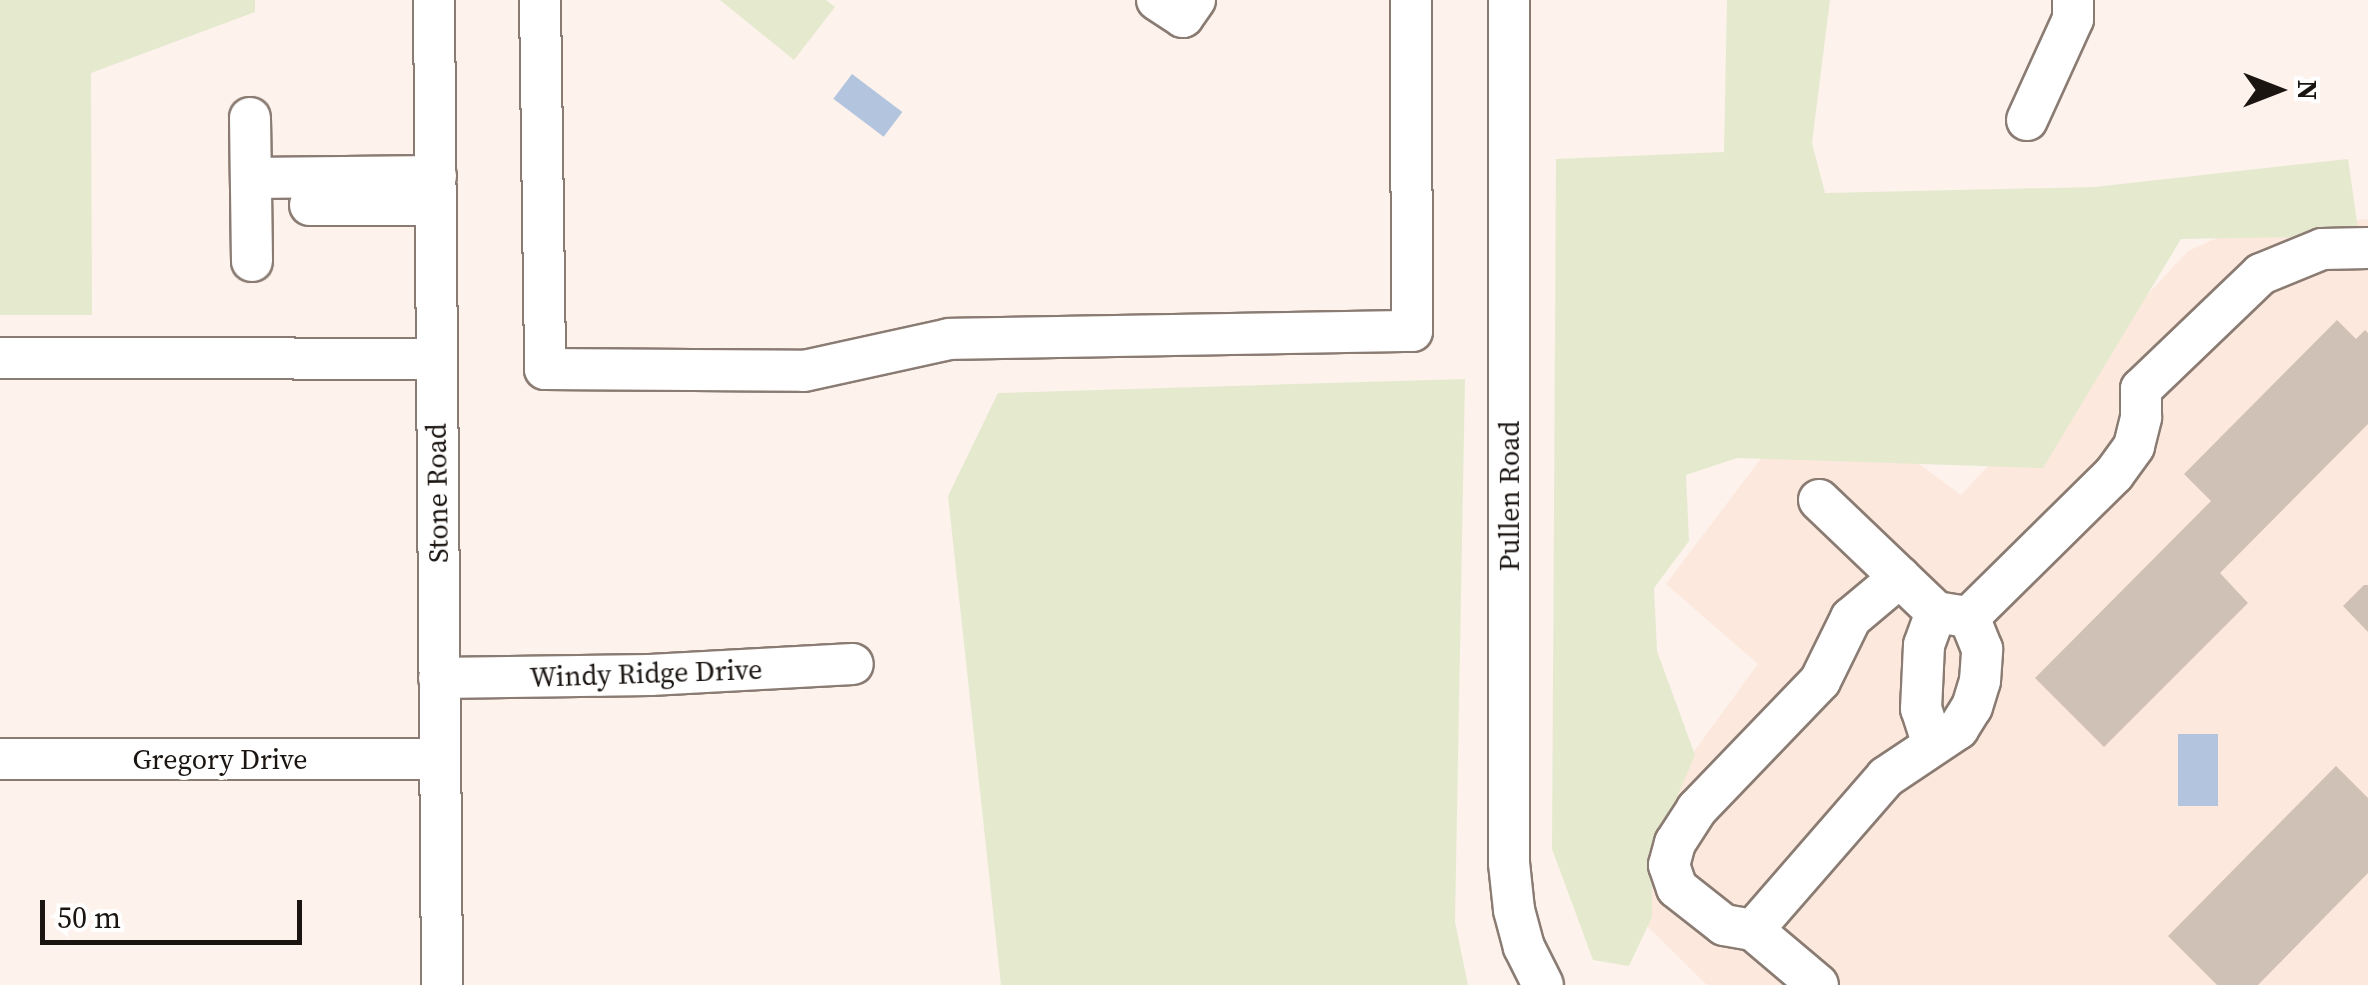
<!DOCTYPE html>
<style>
body{margin:0}
#map{position:relative;width:2368px;height:985px;overflow:hidden;background:#fdf2ec;font-family:"Source Serif 4",serif}
div>[style]{position:absolute}
.built>*{inset:0;background:#fce8dd}
.green>*{inset:0;background:#e5eace}
.water>*{inset:0;background:#b2c4de;transform-origin:0 0}
.building>*{inset:0;background:#d0c1b6}
.roads{filter:drop-shadow(2px 0 #8b7c73) drop-shadow(-2px 0 #8b7c73) drop-shadow(0 2px #8b7c73) drop-shadow(0 -2px #8b7c73)}
.minor>*{height:40px;margin:-20px;padding:0 20px;transform-origin:20px;border-radius:20px;background:#fff}
span{translate:-50% -50%;white-space:nowrap;text-align:center;line-height:1.15;-webkit-text-stroke:8px #fff;paint-order:stroke}
.street-label{font-size:28px;color:#1b1512}
.north{position:absolute;left:2228px;top:40px;width:100px;height:100px;-webkit-text-stroke:8px #fff;paint-order:stroke;rotate:90deg;font-size:28px;font-weight:700;line-height:40px;text-align:center;color:#1b1512}
.north::after{content:'';display:block;margin:auto;width:35px;height:45px;background:#1b1512;clip-path:polygon(50% 0,100% 100%,50% 72%,0 100%)}
.scale{position:absolute;left:40px;top:900px;width:262px;height:45px;box-sizing:border-box;border:5px solid #1b1512;border-top:0;padding-left:12px;font-size:30px;line-height:35px;white-space:nowrap;color:#1b1512;-webkit-text-stroke:8px #fff;paint-order:stroke}
</style>
<div id="map">
<div class="built">
<i style="clip-path:polygon(2368px 219px,2368px 985px,1707px 985px,1600px 880px,1758px 664px,1666px 584px,1815px 387px,1961px 495px,2188px 251px,2235px 230px)"></i>
</div>
<div class="green">
<i style="clip-path:polygon(0 0,255px 0,255px 12px,91px 73px,92px 315px,0 315px)"></i>
<i style="clip-path:polygon(720px 0,826px 0,835px 7px,794px 60px)"></i>
<i style="clip-path:polygon(1727px 0,1830px 0,1812px 143px,1825px 193px,2094px 187px,2348px 159px,2359px 236px,2181px 239px,2043px 468px,1737px 458px,1686px 475px,1689px 541px,1654px 588px,1657px 651px,1695px 755px,1652px 856px,1652px 917px,1629px 966px,1593px 960px,1552px 849px,1556px 159px,1724px 152px)"></i>
<i style="clip-path:polygon(1465px 379px,1455px 922px,1468px 985px,1001px 985px,948px 496px,998px 393px)"></i>
</div>
<div class="water">
<i style="left:852px;top:74px;width:63px;height:31px;rotate:37deg"></i>
<i style="left:2178px;top:734px;width:40px;height:72px"></i>
</div>
<div class="building">
<i style="clip-path:polygon(2337px 320px,2356px 339px,2365px 330px,2368px 333px,2368px 424px,2220px 573px,2248px 603px,2104px 747px,2035px 678px,2211px 501px,2184px 474px)"></i>
<i style="clip-path:polygon(2364px 585px,2368px 585px,2368px 632px,2343px 606px)"></i>
<i style="clip-path:polygon(2336px 766px,2368px 798px,2368px 873px,2258px 985px,2217px 985px,2168px 936px)"></i>
</div>
<div class="roads">
<div class="minor">
<i style="left:434px;top:0;width:985px;rotate:89.53deg"></i>
<i style="left:540px;top:0;width:369px;rotate:89.2deg"></i>
<i style="left:545px;top:369px;width:259px;rotate:0.4deg"></i>
<i style="left:804px;top:371px;width:148px;rotate:-12.4deg"></i>
<i style="left:949px;top:339px;width:463px;rotate:-1deg"></i>
<i style="left:1412px;top:331px;width:331px;rotate:-90.2deg"></i>
<i style="left:1157px;top:0;width:31px;rotate:33deg"></i>
<i style="left:1183px;top:17px;width:21px;rotate:-55deg"></i>
<i style="left:1509px;top:0;width:863px;rotate:90deg"></i>
<i style="left:1509px;top:863px;width:47px;rotate:83.9deg"></i>
<i style="left:1514px;top:910px;width:38px;rotate:75deg"></i>
<i style="left:1524px;top:947px;width:42px;rotate:63.4deg"></i>
<i style="left:250px;top:118px;width:143px;rotate:89.2deg"></i>
<i style="left:2027px;top:120px;width:111px;rotate:-65.5deg"></i>
<i style="left:2073px;top:19px;width:19px;rotate:-90deg"></i>
<i style="left:251px;top:178px;width:185px;rotate:-0.6deg"></i>
<i style="left:310px;top:205px;width:126px"></i>
<i style="left:0;top:358px;width:435px;rotate:0.1deg"></i>
<i style="left:1819px;top:500px;width:162px;rotate:43.7deg"></i>
<i style="left:1936px;top:612px;width:33px;rotate:9deg"></i>
<i style="left:1900px;top:577px;width:64px;rotate:140.1deg"></i>
<i style="left:1851px;top:618px;width:70px;rotate:116.2deg"></i>
<i style="left:1820px;top:681px;width:178px;rotate:133.9deg"></i>
<i style="left:1697px;top:809px;width:40px;rotate:122.9deg"></i>
<i style="left:1675px;top:843px;width:23px;rotate:105deg"></i>
<i style="left:1669px;top:865px;width:24px;rotate:71deg"></i>
<i style="left:1677px;top:888px;width:60px;rotate:38.2deg"></i>
<i style="left:1724px;top:925px;width:29px;rotate:10deg"></i>
<i style="left:1753px;top:930px;width:203px;rotate:-49deg"></i>
<i style="left:1886px;top:777px;width:87px;rotate:-33.7deg"></i>
<i style="left:1958px;top:729px;width:26px;rotate:-58deg"></i>
<i style="left:1972px;top:707px;width:27px;rotate:-73deg"></i>
<i style="left:1980px;top:681px;width:32px;rotate:-86deg"></i>
<i style="left:1982px;top:649px;width:35px;rotate:-112deg"></i>
<i style="left:1969px;top:617px;width:204px;rotate:-44.6deg"></i>
<i style="left:2114px;top:474px;width:34px;rotate:-54deg"></i>
<i style="left:2134px;top:446px;width:30px;rotate:-76deg"></i>
<i style="left:2141px;top:417px;width:28px;rotate:-90deg"></i>
<i style="left:2141px;top:389px;width:166px;rotate:-43.8deg"></i>
<i style="left:2261px;top:274px;width:66px;rotate:-22.3deg"></i>
<i style="left:2322px;top:249px;width:46px;rotate:-1.2deg"></i>
<i style="left:439px;top:678px;width:211px;rotate:-0.8deg"></i>
<i style="left:650px;top:675px;width:203px;rotate:-3.1deg"></i>
<i style="left:1933px;top:745px;width:38px;rotate:-108deg"></i>
<i style="left:1921px;top:709px;width:64px;rotate:-87.3deg"></i>
<i style="left:1924px;top:645px;width:35px;rotate:-70deg"></i>
<i style="left:0;top:759px;width:440px"></i>
<i style="left:1753px;top:930px;width:85px;rotate:40.2deg"></i>
</div>
</div>
<div class="street-label">
<span style="left:437px;top:493px;rotate:-91deg">Stone Road</span>
<span style="left:1509px;top:496px;rotate:-90deg">Pullen Road</span>
<span style="left:646px;top:673px;rotate:-2deg">Windy Ridge Drive</span>
<span style="left:220px;top:759px">Gregory Drive</span>
</div>
<div class="north">N</div>
<div class="scale">50 m</div>
</div>
